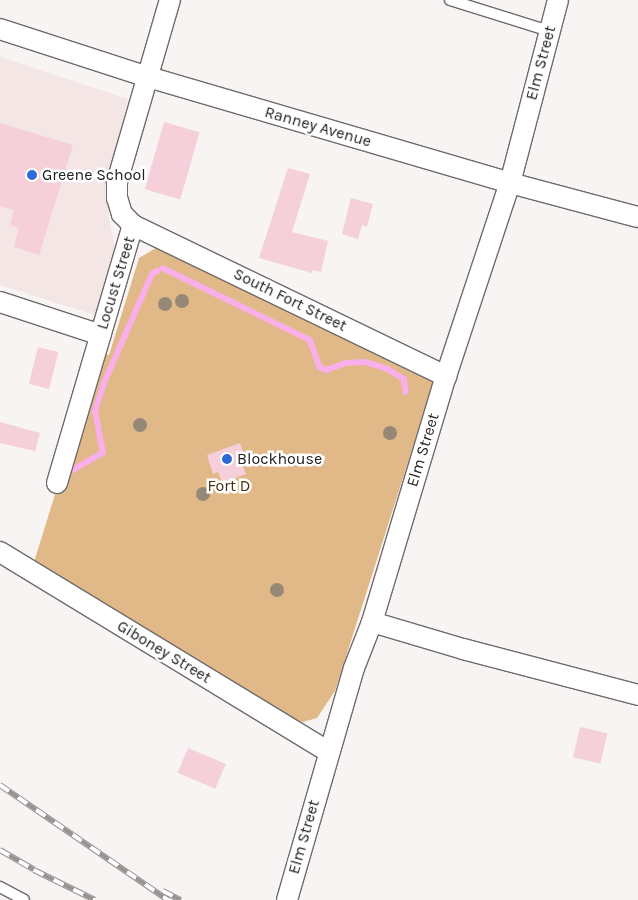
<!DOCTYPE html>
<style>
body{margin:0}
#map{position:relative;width:638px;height:900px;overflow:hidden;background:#f8f4f3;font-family:Karla,sans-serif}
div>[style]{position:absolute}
.built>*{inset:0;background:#f4e6e5}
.green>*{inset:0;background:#e1b988}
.stream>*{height:5.5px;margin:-2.75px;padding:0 2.75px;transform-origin:2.75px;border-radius:2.75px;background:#f9afea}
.building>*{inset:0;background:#f5cfda;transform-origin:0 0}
.roads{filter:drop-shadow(1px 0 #6f6b6a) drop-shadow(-1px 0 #6f6b6a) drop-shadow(0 1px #6f6b6a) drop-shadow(0 -1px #6f6b6a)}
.lane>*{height:10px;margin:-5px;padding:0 5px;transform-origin:5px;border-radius:5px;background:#fff}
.street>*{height:20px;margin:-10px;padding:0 10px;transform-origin:10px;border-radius:10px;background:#fff}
.rail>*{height:5.5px;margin-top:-2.75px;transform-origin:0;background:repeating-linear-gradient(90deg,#fff 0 11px,#969392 0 22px);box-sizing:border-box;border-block:1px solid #969392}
.trees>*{width:14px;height:14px;margin:-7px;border-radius:50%;background:#968876}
.dots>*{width:14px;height:14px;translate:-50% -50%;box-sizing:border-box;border:2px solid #fff;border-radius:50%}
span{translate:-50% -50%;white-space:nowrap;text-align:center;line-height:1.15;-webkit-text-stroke:5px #fff;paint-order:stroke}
.street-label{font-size:16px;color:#222121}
.poi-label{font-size:16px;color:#222121}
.left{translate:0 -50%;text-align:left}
.park-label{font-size:16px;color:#462f0f}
</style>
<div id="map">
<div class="built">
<i style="clip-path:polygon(0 57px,128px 99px,109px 172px,109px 219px,116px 253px,98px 316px,0 285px)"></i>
</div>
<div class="green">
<i style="clip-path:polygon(156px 248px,173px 252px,428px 372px,433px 384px,335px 691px,317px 718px,303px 722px,291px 719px,34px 562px,99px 353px,109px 355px,139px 258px)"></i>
</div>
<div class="stream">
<i style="left:163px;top:268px;width:164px;rotate:26.1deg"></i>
<i style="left:310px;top:340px;width:29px;rotate:70deg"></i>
<i style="left:320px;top:367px;width:7px;rotate:27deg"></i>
<i style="left:326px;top:370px;width:21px;rotate:-19deg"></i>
<i style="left:346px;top:363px;width:19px;rotate:-3deg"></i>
<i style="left:365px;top:362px;width:24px;rotate:17deg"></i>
<i style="left:388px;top:369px;width:19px;rotate:32deg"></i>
<i style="left:404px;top:379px;width:13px;rotate:81deg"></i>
<i style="left:73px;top:470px;width:34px;rotate:-30deg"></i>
<i style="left:103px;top:453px;width:43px;rotate:-100.8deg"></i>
<i style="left:95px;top:411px;width:29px;rotate:-72deg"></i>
<i style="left:104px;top:383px;width:119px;rotate:-66.2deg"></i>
<i style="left:152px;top:274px;width:6px;rotate:-31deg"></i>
</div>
<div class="building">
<i style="left:164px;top:122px;width:37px;height:70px;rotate:16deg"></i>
<i style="clip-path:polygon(0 123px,73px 145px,39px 255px,14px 247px,19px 228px,10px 225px,14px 210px,0 206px)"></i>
<i style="clip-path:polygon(288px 168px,310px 174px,292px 232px,328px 241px,321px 272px,312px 270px,312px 273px,259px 258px)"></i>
<i style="clip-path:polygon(351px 198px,373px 204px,367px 227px,362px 225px,358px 239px,342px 234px)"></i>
<i style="left:38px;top:347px;width:21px;height:38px;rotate:14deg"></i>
<i style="clip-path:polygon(0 422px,40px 433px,35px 451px,0 443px)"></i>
<i style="clip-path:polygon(240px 443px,247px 463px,242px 464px,246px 474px,222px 483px,218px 472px,213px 474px,207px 455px)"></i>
<i style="left:580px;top:727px;width:28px;height:31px;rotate:13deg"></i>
<i style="left:188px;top:748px;width:41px;height:27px;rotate:23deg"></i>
</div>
<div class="roads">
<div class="lane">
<i style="left:450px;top:0;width:104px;rotate:17.4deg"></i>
<i style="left:0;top:887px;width:27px;rotate:28deg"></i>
</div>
<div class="street">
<i style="left:0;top:29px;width:156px;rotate:18deg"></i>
<i style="left:148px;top:77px;width:377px;rotate:16.3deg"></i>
<i style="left:510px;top:183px;width:132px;rotate:14.9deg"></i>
<i style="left:133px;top:225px;width:348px;rotate:25.8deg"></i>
<i style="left:0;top:302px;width:106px;rotate:18.1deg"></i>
<i style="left:57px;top:483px;width:269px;rotate:-73.6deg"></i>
<i style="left:133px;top:225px;width:16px;rotate:-135deg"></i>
<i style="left:122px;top:214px;width:17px;rotate:-107deg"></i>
<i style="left:117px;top:198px;width:16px;rotate:-90deg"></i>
<i style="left:117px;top:182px;width:190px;rotate:-73.8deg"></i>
<i style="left:0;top:552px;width:385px;rotate:31.3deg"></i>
<i style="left:372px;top:622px;width:95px;rotate:16.5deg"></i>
<i style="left:463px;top:649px;width:181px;rotate:14.7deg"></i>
<i style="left:287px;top:900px;width:241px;rotate:-73.9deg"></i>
<i style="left:354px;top:668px;width:49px;rotate:-68.6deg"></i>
<i style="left:372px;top:622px;width:257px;rotate:-73.3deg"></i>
<i style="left:446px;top:376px;width:203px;rotate:-71.7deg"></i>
<i style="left:510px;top:183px;width:189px;rotate:-75.3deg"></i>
</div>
</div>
<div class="rail">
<i style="left:0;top:785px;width:204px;rotate:34.4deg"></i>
<i style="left:0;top:850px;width:39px;rotate:30deg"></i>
<i style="left:34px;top:870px;width:68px;rotate:26.2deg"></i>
<i style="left:163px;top:891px;width:20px;rotate:27deg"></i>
</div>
<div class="trees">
<i style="left:182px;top:301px"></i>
<i style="left:165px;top:304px"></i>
<i style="left:140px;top:425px"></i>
<i style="left:390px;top:433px"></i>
<i style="left:203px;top:494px"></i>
<i style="left:277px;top:590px"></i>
</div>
<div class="dots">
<i style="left:32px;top:175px;background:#2b6ad8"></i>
<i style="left:227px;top:459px;background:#2b6ad8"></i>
</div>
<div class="street-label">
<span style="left:541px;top:63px;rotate:-75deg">Elm Street</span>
<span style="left:318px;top:127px;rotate:16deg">Ranney Avenue</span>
<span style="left:116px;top:283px;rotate:-73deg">Locust Street</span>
<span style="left:290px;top:300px;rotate:26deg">South Fort Street</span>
<span style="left:423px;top:450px;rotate:-73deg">Elm Street</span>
<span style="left:164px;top:652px;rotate:31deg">Giboney Street</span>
<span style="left:304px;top:837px;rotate:-74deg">Elm Street</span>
</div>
<div class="poi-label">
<span class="left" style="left:42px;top:175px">Greene School</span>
<span class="left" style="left:237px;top:459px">Blockhouse</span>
</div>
<div class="park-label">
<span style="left:229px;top:486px">Fort D</span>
</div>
</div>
